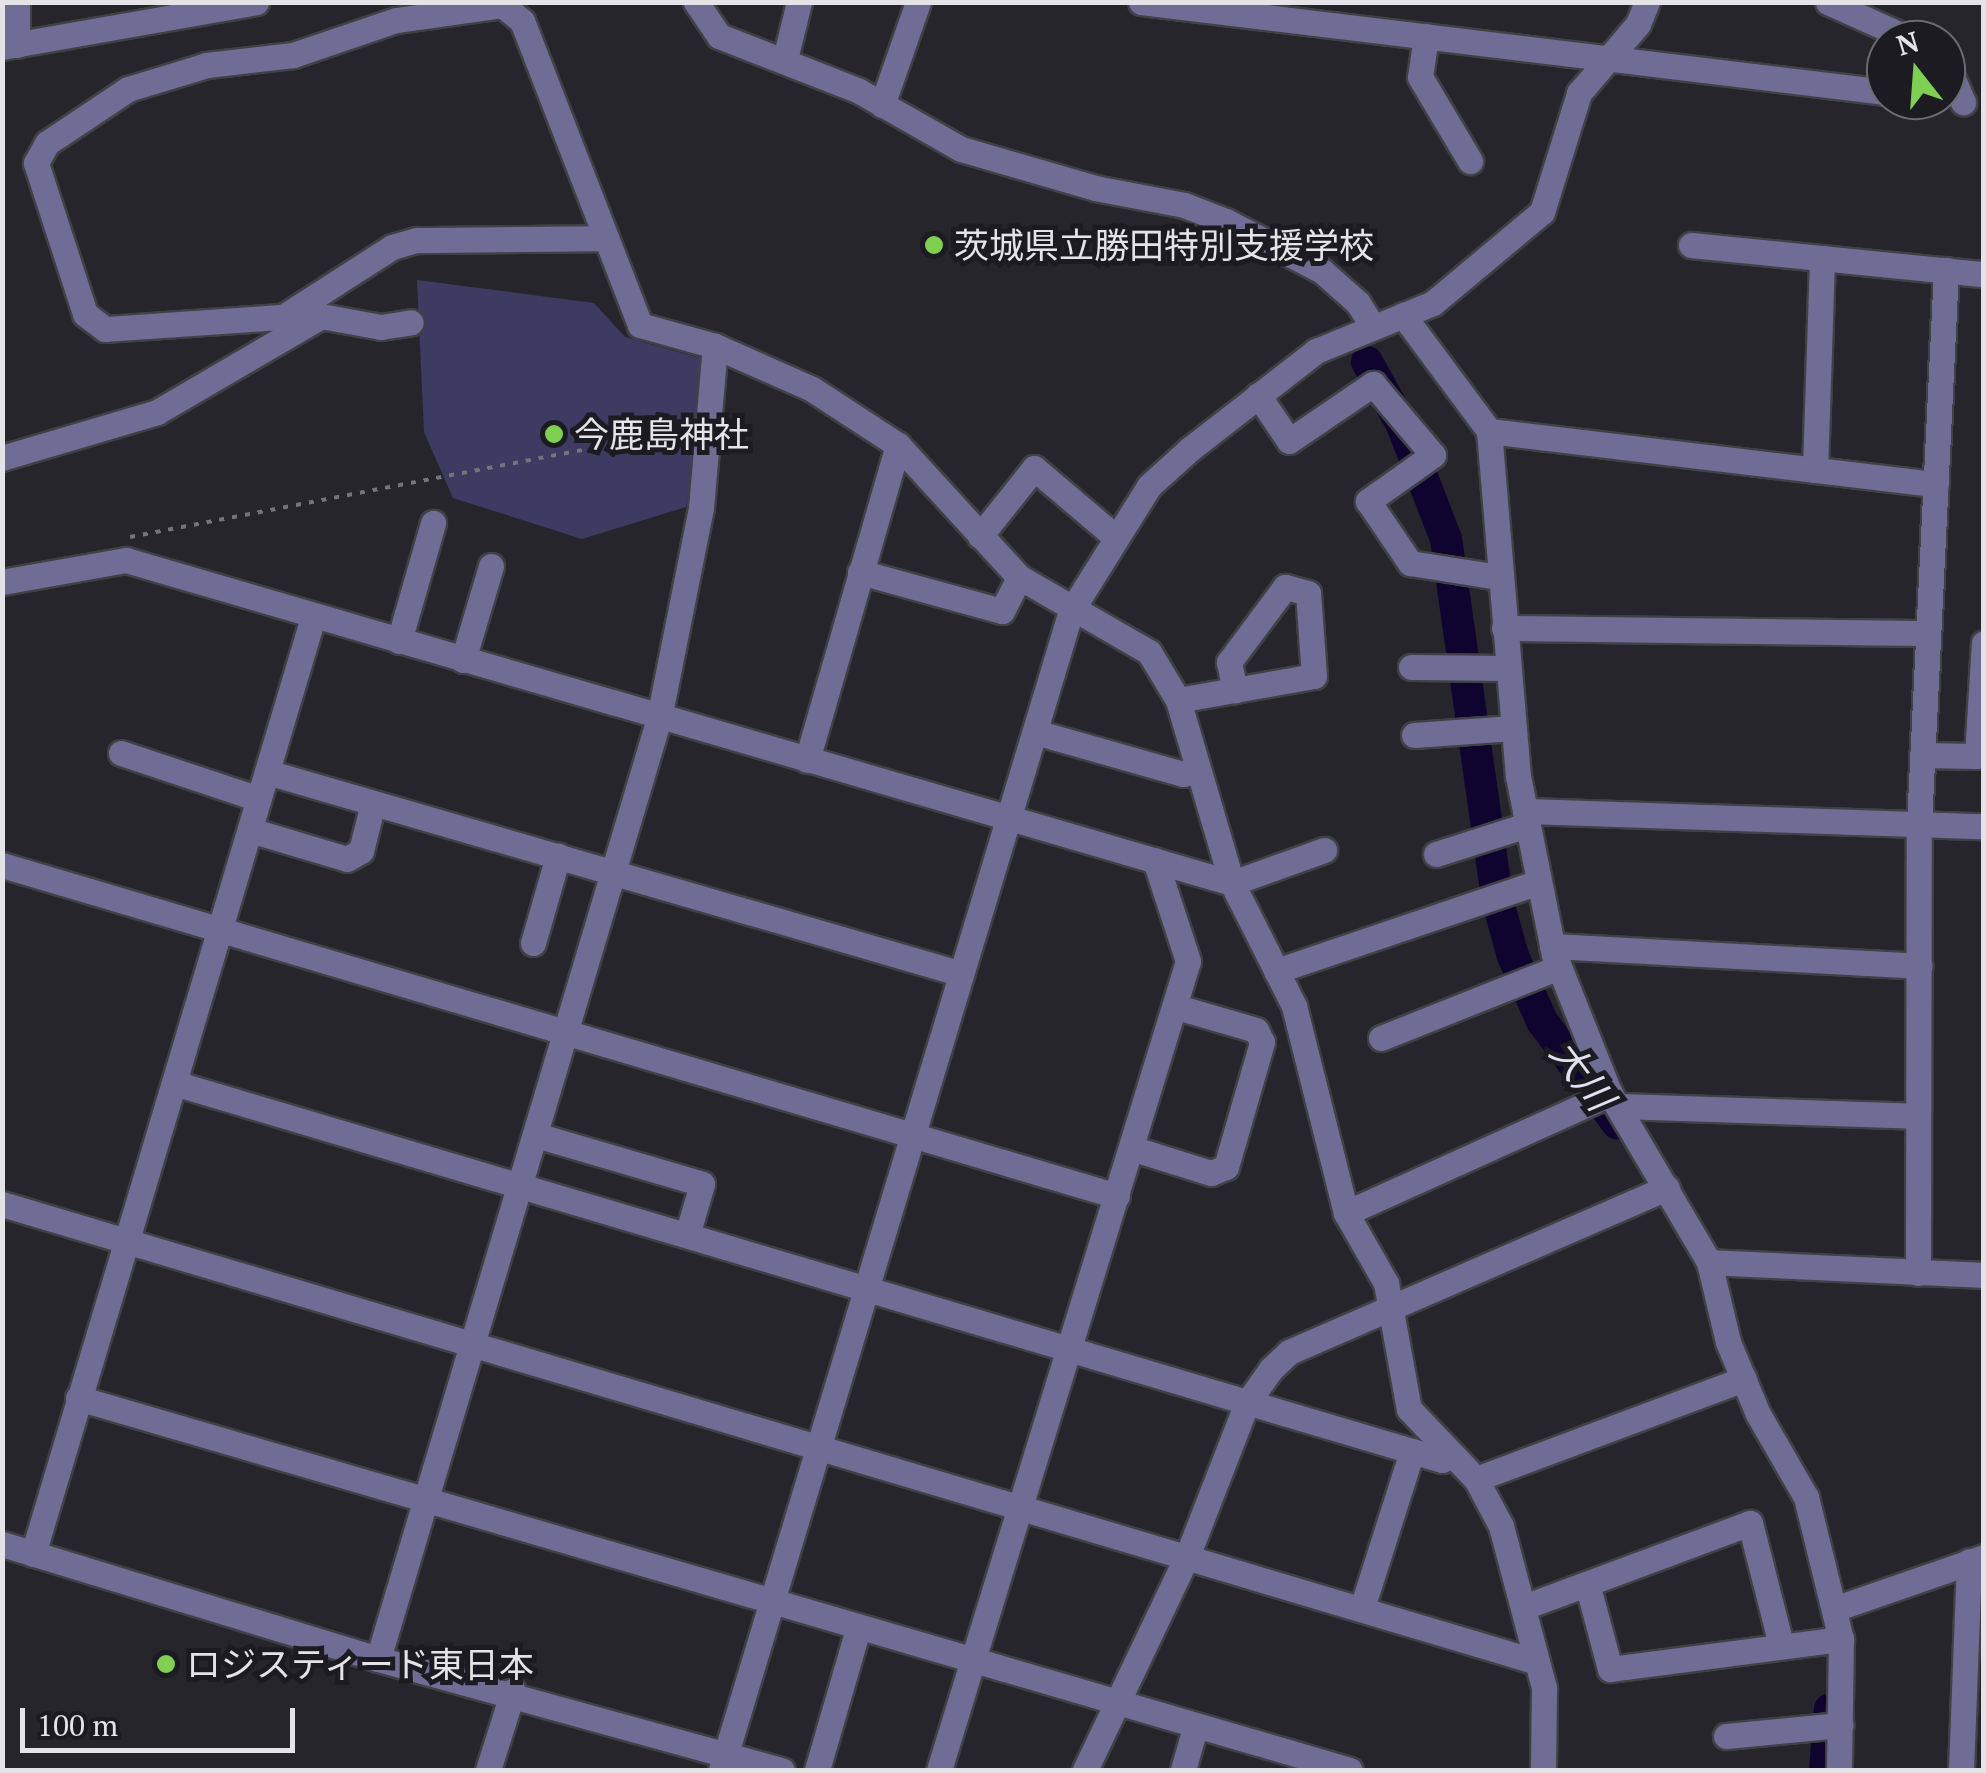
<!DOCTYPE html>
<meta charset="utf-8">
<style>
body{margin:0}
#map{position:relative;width:1986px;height:1773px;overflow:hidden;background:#25252b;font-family:"PT Serif","Noto Sans JP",serif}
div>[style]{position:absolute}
.green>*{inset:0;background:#3e3b63}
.river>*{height:32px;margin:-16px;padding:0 16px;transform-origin:16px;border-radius:16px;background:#0f042f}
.path>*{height:4px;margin-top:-2px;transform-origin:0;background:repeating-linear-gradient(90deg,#747479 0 5px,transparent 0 13px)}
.roads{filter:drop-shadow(2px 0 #404045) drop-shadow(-2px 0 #404045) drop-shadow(0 2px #404045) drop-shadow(0 -2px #404045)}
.minor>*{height:25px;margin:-12.5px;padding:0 12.5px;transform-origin:12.5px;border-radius:12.5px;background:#6f6d96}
.dots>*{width:28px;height:28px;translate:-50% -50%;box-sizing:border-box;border:5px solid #1b1b21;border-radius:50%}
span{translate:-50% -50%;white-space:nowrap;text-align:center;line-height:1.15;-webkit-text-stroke:10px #1b1b21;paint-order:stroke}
.poi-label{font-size:35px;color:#e4e4e8}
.left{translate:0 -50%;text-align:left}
.water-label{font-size:38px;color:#e1e1f1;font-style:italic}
.frame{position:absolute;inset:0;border:5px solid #e4e4e8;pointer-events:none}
.north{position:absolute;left:1866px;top:20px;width:100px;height:100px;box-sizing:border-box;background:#1b1b21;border:2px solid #6b6b71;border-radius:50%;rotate:343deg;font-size:28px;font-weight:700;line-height:40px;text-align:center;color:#e4e4e8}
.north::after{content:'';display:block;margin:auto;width:35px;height:45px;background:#7fd052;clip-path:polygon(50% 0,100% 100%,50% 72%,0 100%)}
.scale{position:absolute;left:20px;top:1708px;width:275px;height:45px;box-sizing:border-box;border:5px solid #e4e4e8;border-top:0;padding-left:12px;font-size:30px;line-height:35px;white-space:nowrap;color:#e4e4e8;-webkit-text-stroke:8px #1b1b21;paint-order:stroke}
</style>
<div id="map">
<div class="green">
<i style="clip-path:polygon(417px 280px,594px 303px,625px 337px,714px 362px,686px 507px,582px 539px,453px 498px,424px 432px)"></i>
</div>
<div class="river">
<i style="left:1367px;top:362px;width:72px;rotate:60.9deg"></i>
<i style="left:1402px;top:425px;width:122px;rotate:68.9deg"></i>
<i style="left:1446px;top:539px;width:364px;rotate:81.9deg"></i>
<i style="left:1497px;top:899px;width:59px;rotate:74.3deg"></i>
<i style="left:1513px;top:956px;width:71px;rotate:66deg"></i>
<i style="left:1542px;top:1021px;width:127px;rotate:53.7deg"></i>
<i style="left:1825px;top:1770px;width:61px;rotate:-85.3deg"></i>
</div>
<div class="path">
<i style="left:130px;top:537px;width:470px;rotate:-10.9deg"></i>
</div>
<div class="roads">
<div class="minor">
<i style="left:696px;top:2px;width:41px;rotate:55.9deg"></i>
<i style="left:719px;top:36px;width:150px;rotate:21.4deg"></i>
<i style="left:859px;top:91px;width:117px;rotate:29.6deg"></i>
<i style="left:961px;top:149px;width:140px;rotate:16.2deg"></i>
<i style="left:1095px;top:188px;width:91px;rotate:10.8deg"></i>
<i style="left:1184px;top:205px;width:45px;rotate:20.9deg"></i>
<i style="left:1226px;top:221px;width:108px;rotate:27.5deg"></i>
<i style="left:1322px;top:271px;width:48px;rotate:41.6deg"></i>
<i style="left:1358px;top:303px;width:26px;rotate:58deg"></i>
<i style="left:1141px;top:2px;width:750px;rotate:6.89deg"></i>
<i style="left:1828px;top:2px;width:92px;rotate:24.3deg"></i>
<i style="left:1426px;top:36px;width:41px;rotate:98.3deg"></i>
<i style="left:1420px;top:77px;width:98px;rotate:59.2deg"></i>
<i style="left:17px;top:45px;width:43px;rotate:-90deg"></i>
<i style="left:2px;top:47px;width:258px;rotate:-10deg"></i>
<i style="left:785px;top:59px;width:59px;rotate:-76.2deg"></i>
<i style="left:1946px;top:63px;width:43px;rotate:66.4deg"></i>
<i style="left:882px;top:105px;width:109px;rotate:-70.7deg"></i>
<i style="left:1691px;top:245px;width:294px;rotate:5.7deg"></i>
<i style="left:1403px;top:315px;width:144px;rotate:53.4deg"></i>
<i style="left:1489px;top:431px;width:346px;rotate:85.2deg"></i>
<i style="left:1518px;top:776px;width:182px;rotate:78.6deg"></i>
<i style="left:1554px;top:954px;width:151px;rotate:68.2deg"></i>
<i style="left:1610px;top:1094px;width:195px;rotate:59.5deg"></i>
<i style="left:1709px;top:1262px;width:82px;rotate:76.6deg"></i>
<i style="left:1728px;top:1342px;width:78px;rotate:67.4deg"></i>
<i style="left:1758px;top:1414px;width:96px;rotate:60deg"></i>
<i style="left:1806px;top:1497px;width:146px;rotate:76.2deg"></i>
<i style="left:1841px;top:1639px;width:131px;rotate:90.9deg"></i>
<i style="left:715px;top:346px;width:106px;rotate:23.9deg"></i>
<i style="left:812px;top:389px;width:103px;rotate:33.1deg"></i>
<i style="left:898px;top:445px;width:179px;rotate:47.5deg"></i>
<i style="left:1019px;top:577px;width:150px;rotate:30deg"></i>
<i style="left:1149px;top:652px;width:56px;rotate:58.9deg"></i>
<i style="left:1178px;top:700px;width:191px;rotate:73.6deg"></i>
<i style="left:1232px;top:883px;width:138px;rotate:63.2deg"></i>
<i style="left:1294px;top:1006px;width:213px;rotate:75.9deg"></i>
<i style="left:1346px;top:1213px;width:81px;rotate:60.3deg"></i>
<i style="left:1386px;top:1283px;width:128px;rotate:79.7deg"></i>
<i style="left:1409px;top:1409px;width:97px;rotate:46.3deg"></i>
<i style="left:1476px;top:1479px;width:53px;rotate:62deg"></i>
<i style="left:1501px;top:1526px;width:168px;rotate:75.1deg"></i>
<i style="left:1544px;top:1688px;width:82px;rotate:90.7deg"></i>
<i style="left:1258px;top:395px;width:55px;rotate:56deg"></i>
<i style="left:1289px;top:441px;width:102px;rotate:-34.2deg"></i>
<i style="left:1373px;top:384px;width:93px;rotate:49.8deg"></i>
<i style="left:1433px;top:455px;width:80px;rotate:144.7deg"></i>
<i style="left:1368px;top:501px;width:75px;rotate:55.9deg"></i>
<i style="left:1410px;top:563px;width:89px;rotate:9deg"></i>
<i style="left:1489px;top:431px;width:450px;rotate:6.8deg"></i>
<i style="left:2px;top:458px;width:162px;rotate:-16.5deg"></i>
<i style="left:157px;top:412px;width:190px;rotate:-30.3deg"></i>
<i style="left:321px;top:316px;width:61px;rotate:10.4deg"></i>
<i style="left:381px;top:327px;width:30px;rotate:-9deg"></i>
<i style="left:1815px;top:470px;width:212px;rotate:-88.1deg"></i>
<i style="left:980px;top:536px;width:87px;rotate:-51.5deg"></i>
<i style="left:1034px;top:468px;width:104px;rotate:40.3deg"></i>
<i style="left:860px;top:572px;width:147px;rotate:15.4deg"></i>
<i style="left:1002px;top:611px;width:38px;rotate:-63deg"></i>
<i style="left:2px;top:582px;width:126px;rotate:-10.1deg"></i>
<i style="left:126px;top:560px;width:1152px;rotate:16.28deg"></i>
<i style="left:1232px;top:883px;width:98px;rotate:-19.7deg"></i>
<i style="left:1504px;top:628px;width:424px;rotate:0.7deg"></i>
<i style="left:399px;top:641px;width:123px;rotate:-73.9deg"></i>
<i style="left:463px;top:660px;width:98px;rotate:-73.4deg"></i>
<i style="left:1411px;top:667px;width:96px;rotate:0.6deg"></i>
<i style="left:1178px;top:700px;width:138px;rotate:-10deg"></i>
<i style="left:1314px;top:676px;width:83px;rotate:-94.1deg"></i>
<i style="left:1308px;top:593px;width:24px;rotate:-165deg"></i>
<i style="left:1285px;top:587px;width:94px;rotate:126.7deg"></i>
<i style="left:1229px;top:662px;width:29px;rotate:78deg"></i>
<i style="left:1035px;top:732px;width:154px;rotate:15.8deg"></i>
<i style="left:1183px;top:774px;width:16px;rotate:-18deg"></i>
<i style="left:1414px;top:735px;width:99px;rotate:-4deg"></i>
<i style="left:121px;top:753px;width:145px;rotate:18.4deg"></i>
<i style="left:1922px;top:755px;width:55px;rotate:1deg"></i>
<i style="left:1977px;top:756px;width:113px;rotate:-86.5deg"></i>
<i style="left:807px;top:760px;width:328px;rotate:-73.9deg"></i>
<i style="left:267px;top:772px;width:721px;rotate:16.2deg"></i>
<i style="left:1525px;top:811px;width:459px;rotate:1.9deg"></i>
<i style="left:250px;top:830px;width:101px;rotate:16.6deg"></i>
<i style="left:347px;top:859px;width:16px;rotate:-30deg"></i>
<i style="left:361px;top:851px;width:49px;rotate:-76deg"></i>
<i style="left:1436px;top:854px;width:96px;rotate:-17.7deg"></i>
<i style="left:2px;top:865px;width:1163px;rotate:16.53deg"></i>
<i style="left:533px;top:943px;width:91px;rotate:-74deg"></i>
<i style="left:1552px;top:946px;width:368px;rotate:3.1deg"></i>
<i style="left:1276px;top:971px;width:274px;rotate:-18.7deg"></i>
<i style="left:1381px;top:1038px;width:192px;rotate:-21.7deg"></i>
<i style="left:174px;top:1083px;width:1323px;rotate:16.56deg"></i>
<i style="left:1442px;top:1460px;width:7px;rotate:-34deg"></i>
<i style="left:1618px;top:1106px;width:300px;rotate:1.9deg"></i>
<i style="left:536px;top:1135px;width:173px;rotate:16.4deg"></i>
<i style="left:702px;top:1184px;width:50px;rotate:106.3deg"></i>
<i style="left:1131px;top:1148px;width:84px;rotate:17.4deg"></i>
<i style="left:1211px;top:1173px;width:16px;rotate:-22deg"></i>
<i style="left:1226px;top:1167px;width:130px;rotate:-73.9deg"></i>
<i style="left:1262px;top:1042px;width:13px;rotate:-117deg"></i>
<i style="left:1256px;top:1030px;width:85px;rotate:-163.7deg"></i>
<i style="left:2px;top:1204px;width:1602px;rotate:16.61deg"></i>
<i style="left:1346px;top:1213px;width:290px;rotate:-24.3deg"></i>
<i style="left:1709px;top:1262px;width:275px;rotate:2.7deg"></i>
<i style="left:1918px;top:1273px;width:449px;rotate:-89.9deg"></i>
<i style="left:1919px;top:824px;width:555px;rotate:-87.21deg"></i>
<i style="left:78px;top:1398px;width:1325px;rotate:16.3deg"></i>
<i style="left:1476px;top:1479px;width:286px;rotate:-20.5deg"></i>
<i style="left:2px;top:1544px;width:393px;rotate:17deg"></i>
<i style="left:378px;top:1659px;width:419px;rotate:15.4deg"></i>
<i style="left:33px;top:1554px;width:978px;rotate:-73.36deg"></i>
<i style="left:1588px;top:1587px;width:85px;rotate:75deg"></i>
<i style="left:1610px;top:1669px;width:233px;rotate:-7.4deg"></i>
<i style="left:1524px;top:1607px;width:241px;rotate:-20.4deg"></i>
<i style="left:1750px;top:1523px;width:126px;rotate:75.7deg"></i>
<i style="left:1362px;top:1608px;width:165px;rotate:-72.3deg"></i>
<i style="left:1837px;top:1608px;width:156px;rotate:-19.1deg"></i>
<i style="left:378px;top:1659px;width:982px;rotate:-73.37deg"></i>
<i style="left:659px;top:718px;width:214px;rotate:-78.7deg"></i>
<i style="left:701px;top:508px;width:163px;rotate:-85.1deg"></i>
<i style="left:715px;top:346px;width:78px;rotate:-164.4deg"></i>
<i style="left:640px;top:325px;width:326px;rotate:-111.2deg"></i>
<i style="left:522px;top:21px;width:26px;rotate:-141deg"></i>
<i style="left:502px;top:5px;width:107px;rotate:171.9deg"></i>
<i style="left:396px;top:20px;width:109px;rotate:161.2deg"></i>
<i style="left:293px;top:55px;width:87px;rotate:173.4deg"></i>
<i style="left:207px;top:65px;width:83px;rotate:163.1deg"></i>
<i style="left:128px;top:89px;width:97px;rotate:146.3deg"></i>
<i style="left:47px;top:143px;width:23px;rotate:119deg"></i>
<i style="left:36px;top:163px;width:159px;rotate:72deg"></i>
<i style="left:85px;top:314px;width:25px;rotate:37deg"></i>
<i style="left:105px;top:329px;width:178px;rotate:-3.9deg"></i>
<i style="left:283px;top:317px;width:130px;rotate:-32.7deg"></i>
<i style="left:392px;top:247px;width:26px;rotate:-16deg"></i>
<i style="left:417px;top:240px;width:189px;rotate:-0.6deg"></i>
<i style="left:1726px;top:1736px;width:115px;rotate:-5.5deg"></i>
<i style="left:488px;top:1770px;width:83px;rotate:-72.4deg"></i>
<i style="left:721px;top:1770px;width:1211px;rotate:-73.2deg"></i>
<i style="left:1071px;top:611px;width:147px;rotate:-58deg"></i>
<i style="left:1149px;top:486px;width:55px;rotate:-42.1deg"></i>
<i style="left:1190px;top:449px;width:160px;rotate:-37.9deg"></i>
<i style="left:1316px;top:351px;width:126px;rotate:-22.3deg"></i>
<i style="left:1433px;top:303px;width:142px;rotate:-39.9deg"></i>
<i style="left:1542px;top:212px;width:125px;rotate:-72.7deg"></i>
<i style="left:1579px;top:93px;width:91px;rotate:-49.5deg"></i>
<i style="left:1638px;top:24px;width:24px;rotate:-68deg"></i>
<i style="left:817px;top:1770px;width:147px;rotate:-73.8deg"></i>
<i style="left:939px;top:1770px;width:846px;rotate:-72.89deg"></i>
<i style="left:1188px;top:961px;width:106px;rotate:-108.1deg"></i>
<i style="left:1085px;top:1770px;width:239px;rotate:-64.5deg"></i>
<i style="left:1188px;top:1554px;width:162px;rotate:-68.7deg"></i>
<i style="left:1247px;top:1403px;width:42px;rotate:-54.8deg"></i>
<i style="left:1271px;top:1369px;width:25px;rotate:-43deg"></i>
<i style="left:1289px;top:1352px;width:412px;rotate:-23.5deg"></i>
<i style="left:1183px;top:1770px;width:44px;rotate:-74.1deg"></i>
<i style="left:1961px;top:1770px;width:209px;rotate:-87.8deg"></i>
</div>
</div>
<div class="dots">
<i style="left:934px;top:245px;background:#7fd052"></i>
<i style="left:554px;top:434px;background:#7fd052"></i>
<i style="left:166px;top:1664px;background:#7fd052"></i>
</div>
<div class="poi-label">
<span class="left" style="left:954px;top:245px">茨城県立勝田特別支援学校</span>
<span class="left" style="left:574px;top:434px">今鹿島神社</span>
<span class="left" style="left:186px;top:1664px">ロジスティード東日本</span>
</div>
<div class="water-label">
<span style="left:1582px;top:1075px;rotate:53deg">大川</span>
</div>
<div class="frame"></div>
<div class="north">N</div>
<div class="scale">100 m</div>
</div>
